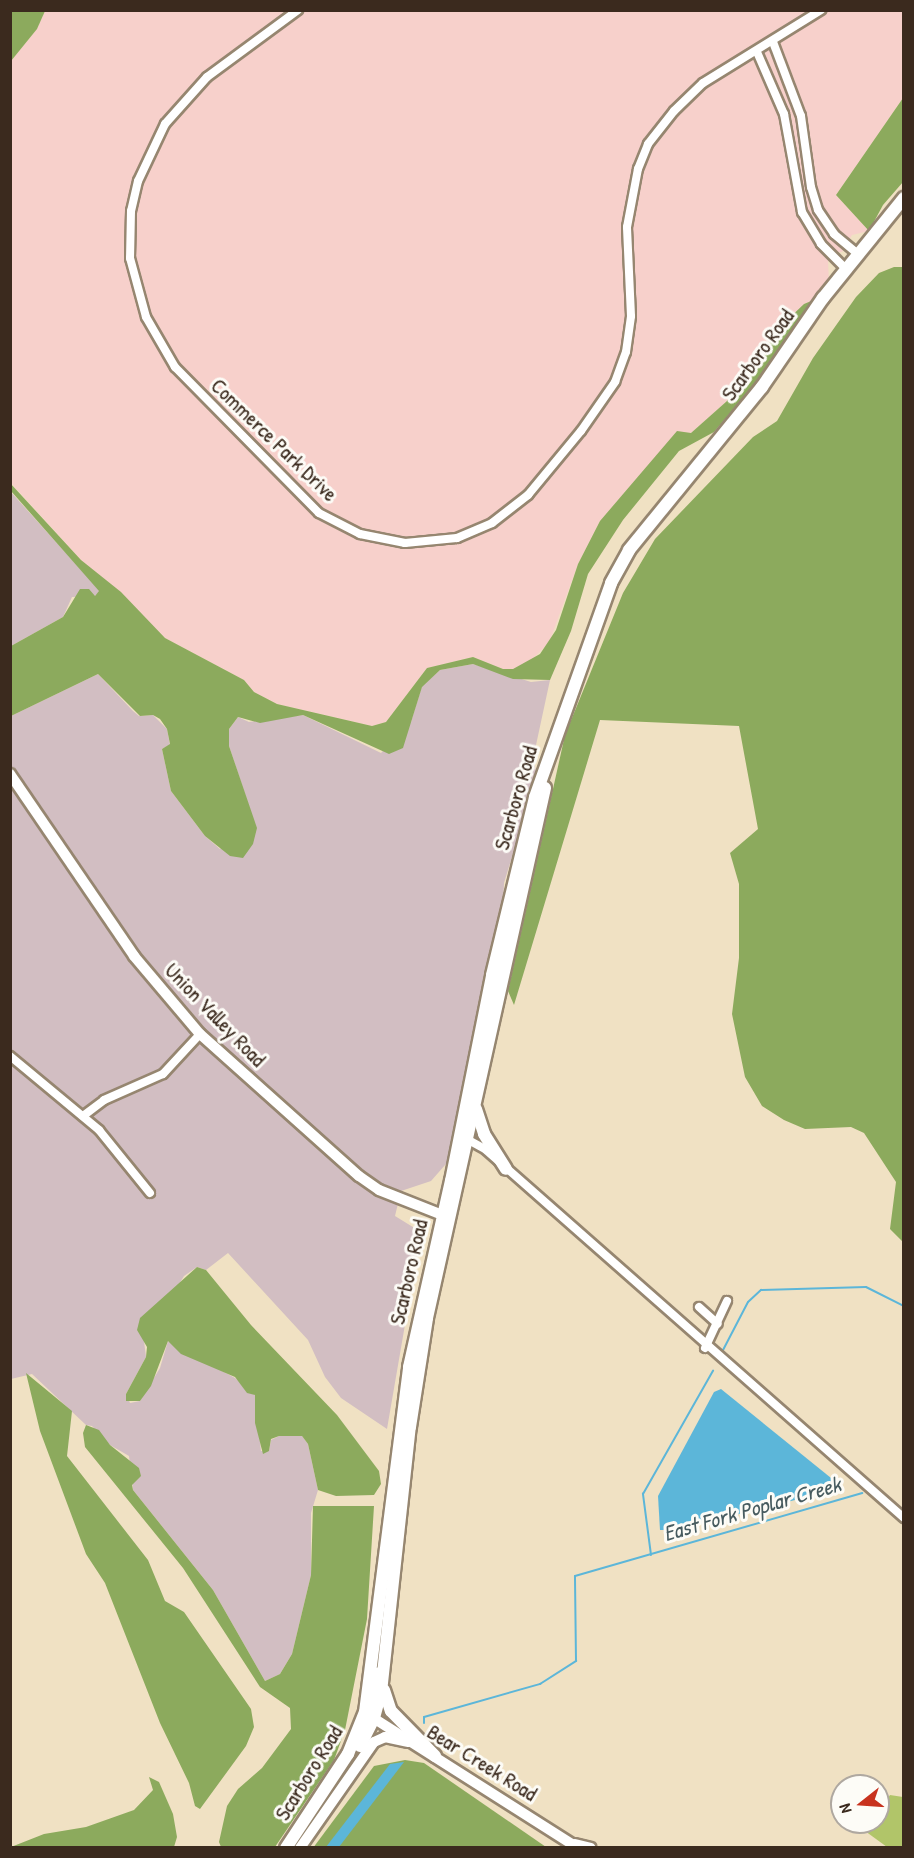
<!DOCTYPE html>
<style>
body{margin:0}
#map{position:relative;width:914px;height:1858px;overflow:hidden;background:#f0e1c3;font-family:"Patrick Hand",sans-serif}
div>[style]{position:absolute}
.built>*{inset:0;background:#f7d0cb}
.industrial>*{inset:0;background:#d2bec2}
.green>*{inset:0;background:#b1c569}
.forest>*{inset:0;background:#8caa5d}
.water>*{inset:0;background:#5cb6d9}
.stream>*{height:2px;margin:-1px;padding:0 1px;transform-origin:1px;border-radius:1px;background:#5cb6d9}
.roads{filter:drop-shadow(2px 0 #968670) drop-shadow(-2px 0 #968670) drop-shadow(0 2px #968670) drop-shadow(0 -2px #968670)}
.minor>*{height:8px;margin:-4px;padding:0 4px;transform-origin:4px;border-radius:4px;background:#fff}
.tertiary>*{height:10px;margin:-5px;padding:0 5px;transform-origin:5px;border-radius:5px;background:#fff}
.secondary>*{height:12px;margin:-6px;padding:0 6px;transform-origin:6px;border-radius:6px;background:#fff}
span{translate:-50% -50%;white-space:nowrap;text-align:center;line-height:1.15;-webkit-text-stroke:6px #fdfcf7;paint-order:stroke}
.street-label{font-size:21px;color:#3b2a1e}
.water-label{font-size:22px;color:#475b5f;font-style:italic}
.frame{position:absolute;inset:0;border:12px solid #3b2a1e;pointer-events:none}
.north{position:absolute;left:830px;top:1774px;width:60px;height:60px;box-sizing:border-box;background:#fdfcf7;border:2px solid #afa8a0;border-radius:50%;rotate:253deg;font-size:16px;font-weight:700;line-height:24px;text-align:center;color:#3b2a1e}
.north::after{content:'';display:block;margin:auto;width:21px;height:27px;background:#c8321e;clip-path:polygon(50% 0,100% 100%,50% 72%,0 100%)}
</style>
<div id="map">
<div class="built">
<i style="clip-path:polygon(45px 11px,903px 11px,903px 98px,836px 195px,869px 231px,852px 235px,842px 252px,836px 252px,828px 260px,829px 283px,770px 340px,727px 401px,691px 433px,677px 432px,600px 521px,578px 564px,549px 643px,528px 663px,513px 669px,503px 669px,473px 657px,427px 668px,386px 722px,372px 726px,277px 704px,254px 692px,244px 680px,165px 638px,81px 560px,11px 483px,11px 61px,37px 29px)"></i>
</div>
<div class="industrial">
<i style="clip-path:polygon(10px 491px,100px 591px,95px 596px,72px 597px,63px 617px,11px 646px)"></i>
<i style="clip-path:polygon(473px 664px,531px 682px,550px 680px,533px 759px,537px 775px,504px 883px,503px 909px,453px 1156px,431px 1181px,401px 1191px,395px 1216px,421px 1232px,387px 1429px,341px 1398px,325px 1377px,308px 1340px,228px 1253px,206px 1270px,197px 1267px,184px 1276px,144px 1341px,146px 1357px,126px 1394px,130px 1403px,140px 1401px,160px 1368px,168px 1341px,235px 1378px,255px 1395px,261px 1451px,269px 1451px,271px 1440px,279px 1436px,302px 1436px,308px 1444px,318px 1490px,311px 1513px,311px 1575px,292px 1654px,280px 1674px,265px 1681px,213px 1590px,133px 1490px,129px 1456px,110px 1445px,92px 1426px,86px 1425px,32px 1374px,11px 1379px,11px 716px,98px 674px,133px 711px,139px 716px,153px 715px,167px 729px,170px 745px,162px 749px,171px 791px,205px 836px,220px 849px,251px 812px,229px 746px,229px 729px,238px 717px,249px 722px,303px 715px,381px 753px,411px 722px,422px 686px,440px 670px)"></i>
</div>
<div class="green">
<i style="clip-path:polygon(890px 1795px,903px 1797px,903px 1847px,887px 1847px,865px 1831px,871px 1822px,878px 1822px,878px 1813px)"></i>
</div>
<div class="forest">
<i style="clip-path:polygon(11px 10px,45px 11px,37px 29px,11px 61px)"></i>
<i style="clip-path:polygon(903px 98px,903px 182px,883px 205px,869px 231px,836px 195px)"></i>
<i style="clip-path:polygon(894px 267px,903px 267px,903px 1242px,890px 1229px,896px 1182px,864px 1133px,851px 1127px,805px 1129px,784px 1120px,762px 1106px,745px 1077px,732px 1014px,739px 958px,739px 884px,730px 853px,758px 829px,739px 726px,600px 720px,514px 1005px,508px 991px,565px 735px,623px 593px,655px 539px,753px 437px,777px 421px,813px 358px,856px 297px,879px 273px)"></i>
<i style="clip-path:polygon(816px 299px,807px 317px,742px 399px,714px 432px,679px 451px,623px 520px,588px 574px,571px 631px,550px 680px,513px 679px,473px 664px,440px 670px,422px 687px,403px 748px,389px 754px,303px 715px,260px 723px,238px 717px,229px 729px,229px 746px,257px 828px,253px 844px,243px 858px,230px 856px,205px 836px,171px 791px,162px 749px,170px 744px,167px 729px,160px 719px,153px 715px,140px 716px,98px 674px,11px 716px,11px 646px,63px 617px,80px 589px,89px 589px,95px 596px,99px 591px,11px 491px,10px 483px,81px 560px,121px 592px,165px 638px,244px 680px,254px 692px,277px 704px,372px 726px,386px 722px,427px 668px,473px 657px,503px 669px,513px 669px,540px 654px,556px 630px,578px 564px,600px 521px,677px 431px,691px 433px,727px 401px,783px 324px,804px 304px)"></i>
<i style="clip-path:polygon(197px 1267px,206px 1270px,251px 1325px,337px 1415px,379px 1471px,381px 1484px,374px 1495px,336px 1496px,318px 1490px,308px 1444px,302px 1436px,279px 1436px,271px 1439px,269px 1451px,263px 1454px,255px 1423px,255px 1395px,247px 1393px,235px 1377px,181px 1354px,168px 1341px,151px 1386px,140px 1401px,126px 1401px,126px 1394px,146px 1357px,147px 1347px,137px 1330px,140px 1318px)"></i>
<i style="clip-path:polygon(26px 1373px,72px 1411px,67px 1456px,148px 1560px,165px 1601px,184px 1612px,251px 1709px,254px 1727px,246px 1746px,200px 1809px,195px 1806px,189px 1783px,160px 1723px,105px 1583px,86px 1554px,40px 1431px)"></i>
<i style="clip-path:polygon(86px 1425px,99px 1430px,110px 1445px,139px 1468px,141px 1476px,132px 1485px,133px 1490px,213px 1590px,265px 1681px,280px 1674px,292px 1654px,311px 1575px,313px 1506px,374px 1506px,367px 1619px,345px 1730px,334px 1760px,275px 1847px,221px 1847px,219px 1842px,227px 1806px,238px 1789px,262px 1768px,291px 1729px,290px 1708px,260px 1687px,183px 1568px,85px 1447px,83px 1433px)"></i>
<i style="clip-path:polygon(405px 1760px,424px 1763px,546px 1847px,313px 1848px,374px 1766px)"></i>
<i style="clip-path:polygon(149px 1777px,159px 1782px,173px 1814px,177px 1837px,174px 1847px,11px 1847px,44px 1834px,86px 1827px,134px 1810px,153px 1790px)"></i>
</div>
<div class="water">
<i style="clip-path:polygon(721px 1389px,836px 1482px,839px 1489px,675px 1530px,660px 1530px,658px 1496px,714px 1392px)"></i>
<i style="clip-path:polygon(404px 1762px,339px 1847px,326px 1847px,390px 1764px)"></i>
</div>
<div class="stream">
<i style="left:722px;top:1352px;width:56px;rotate:-62.5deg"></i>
<i style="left:748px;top:1302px;width:18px;rotate:-43deg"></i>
<i style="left:761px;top:1290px;width:105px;rotate:-1.6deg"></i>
<i style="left:866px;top:1287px;width:42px;rotate:26.6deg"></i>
<i style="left:651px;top:1555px;width:62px;rotate:-97.5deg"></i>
<i style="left:643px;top:1494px;width:142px;rotate:-60.4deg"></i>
<i style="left:424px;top:1723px;width:6px;rotate:-90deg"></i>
<i style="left:424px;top:1717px;width:121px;rotate:-15.9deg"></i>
<i style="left:540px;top:1684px;width:43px;rotate:-32.6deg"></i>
<i style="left:576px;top:1661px;width:85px;rotate:-90.7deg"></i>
<i style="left:575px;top:1576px;width:299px;rotate:-16.1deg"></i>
</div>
<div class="roads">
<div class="minor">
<i style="left:298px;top:10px;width:113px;rotate:143.6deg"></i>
<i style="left:207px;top:77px;width:63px;rotate:131.8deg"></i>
<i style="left:165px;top:124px;width:63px;rotate:115.3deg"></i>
<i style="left:138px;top:181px;width:31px;rotate:103deg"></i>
<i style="left:131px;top:211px;width:47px;rotate:91.2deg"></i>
<i style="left:130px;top:258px;width:61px;rotate:74.8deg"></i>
<i style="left:146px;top:317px;width:58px;rotate:59.9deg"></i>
<i style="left:175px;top:367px;width:205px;rotate:45.4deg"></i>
<i style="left:319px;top:513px;width:46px;rotate:27.1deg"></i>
<i style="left:360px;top:534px;width:46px;rotate:11.3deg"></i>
<i style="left:405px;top:543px;width:52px;rotate:-5.5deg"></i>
<i style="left:457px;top:538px;width:38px;rotate:-23deg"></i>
<i style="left:492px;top:523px;width:46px;rotate:-37.9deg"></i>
<i style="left:528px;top:495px;width:83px;rotate:-50.4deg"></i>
<i style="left:581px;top:431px;width:60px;rotate:-55.2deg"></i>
<i style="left:615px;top:382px;width:32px;rotate:-70deg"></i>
<i style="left:626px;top:352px;width:36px;rotate:-82deg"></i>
<i style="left:631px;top:316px;width:89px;rotate:-92.6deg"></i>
<i style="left:627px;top:227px;width:59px;rotate:-79.3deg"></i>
<i style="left:638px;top:169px;width:27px;rotate:-68deg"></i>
<i style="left:648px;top:144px;width:42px;rotate:-51.8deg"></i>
<i style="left:674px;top:111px;width:40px;rotate:-44deg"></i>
<i style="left:703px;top:83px;width:139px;rotate:-31.7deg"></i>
<i style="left:773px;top:42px;width:79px;rotate:69.3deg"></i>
<i style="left:801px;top:116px;width:72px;rotate:82deg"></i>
<i style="left:811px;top:187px;width:24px;rotate:73deg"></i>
<i style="left:818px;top:210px;width:29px;rotate:56deg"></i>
<i style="left:834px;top:234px;width:31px;rotate:40deg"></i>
<i style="left:757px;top:52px;width:68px;rotate:66.5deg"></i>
<i style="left:784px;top:114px;width:100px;rotate:79.6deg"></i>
<i style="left:802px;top:212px;width:37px;rotate:59deg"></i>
<i style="left:821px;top:244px;width:35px;rotate:45deg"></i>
<i style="left:10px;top:1056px;width:116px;rotate:39.7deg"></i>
<i style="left:99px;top:1130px;width:81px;rotate:51deg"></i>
<i style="left:83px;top:1116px;width:26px;rotate:-37deg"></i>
<i style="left:104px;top:1100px;width:64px;rotate:-23.8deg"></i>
<i style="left:163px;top:1074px;width:54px;rotate:-47.2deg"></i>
<i style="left:463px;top:1137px;width:26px;rotate:29deg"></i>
<i style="left:486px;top:1150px;width:557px;rotate:41.36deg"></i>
<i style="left:699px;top:1307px;width:25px;rotate:42deg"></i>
<i style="left:705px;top:1348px;width:52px;rotate:-64.9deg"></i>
</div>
<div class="tertiary">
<i style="left:10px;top:774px;width:220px;rotate:55.7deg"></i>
<i style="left:134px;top:956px;width:102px;rotate:49.8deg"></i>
<i style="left:200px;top:1034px;width:213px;rotate:41.8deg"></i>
<i style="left:359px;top:1176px;width:24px;rotate:35deg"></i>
<i style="left:379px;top:1190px;width:76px;rotate:21.5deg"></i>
<i style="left:372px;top:1710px;width:38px;rotate:-81deg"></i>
<i style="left:367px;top:1714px;width:250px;rotate:32.4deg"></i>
<i style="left:575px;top:1844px;width:16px;rotate:14deg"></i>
<i style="left:300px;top:1848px;width:129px;rotate:-55.1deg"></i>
<i style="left:374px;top:1742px;width:12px;rotate:-24deg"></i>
<i style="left:385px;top:1737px;width:24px;rotate:12deg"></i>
</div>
<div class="secondary">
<i style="left:476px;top:1109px;width:26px;rotate:72deg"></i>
<i style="left:484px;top:1134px;width:41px;rotate:57.8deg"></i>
<i style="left:384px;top:1690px;width:22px;rotate:72deg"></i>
<i style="left:391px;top:1711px;width:63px;rotate:45.6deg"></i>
<i style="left:360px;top:1746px;width:31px;rotate:-63deg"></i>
<i style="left:374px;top:1718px;width:27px;rotate:-75deg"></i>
<i style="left:381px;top:1692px;width:267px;rotate:-83.8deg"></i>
<i style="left:410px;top:1427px;width:110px;rotate:-81.1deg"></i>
<i style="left:427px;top:1318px;width:543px;rotate:-77.45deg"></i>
<i style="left:286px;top:1848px;width:113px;rotate:-56.6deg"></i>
<i style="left:348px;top:1754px;width:45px;rotate:-68deg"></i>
<i style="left:365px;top:1712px;width:348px;rotate:-82.7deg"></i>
<i style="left:409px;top:1367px;width:191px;rotate:-77.3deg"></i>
<i style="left:451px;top:1181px;width:210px;rotate:-78.7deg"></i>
<i style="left:492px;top:975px;width:183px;rotate:-76.4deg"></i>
<i style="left:535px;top:797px;width:227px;rotate:-70.4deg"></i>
<i style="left:611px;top:583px;width:38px;rotate:-61deg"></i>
<i style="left:629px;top:550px;width:210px;rotate:-50.8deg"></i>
<i style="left:762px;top:387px;width:108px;rotate:-55.6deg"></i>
<i style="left:823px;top:298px;width:129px;rotate:-51deg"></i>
</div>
</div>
<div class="street-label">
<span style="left:758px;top:355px;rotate:-54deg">Scarboro Road</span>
<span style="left:274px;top:440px;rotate:44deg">Commerce Park Drive</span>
<span style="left:516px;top:798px;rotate:-74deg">Scarboro Road</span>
<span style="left:215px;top:1015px;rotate:46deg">Union Valley Road</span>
<span style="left:409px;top:1272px;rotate:-77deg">Scarboro Road</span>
<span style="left:482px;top:1763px;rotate:32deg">Bear Creek Road</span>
<span style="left:309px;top:1773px;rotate:-58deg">Scarboro Road</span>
</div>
<div class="water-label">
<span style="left:752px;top:1509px;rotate:-16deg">East Fork Poplar Creek</span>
</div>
<div class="frame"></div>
<div class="north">N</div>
</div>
